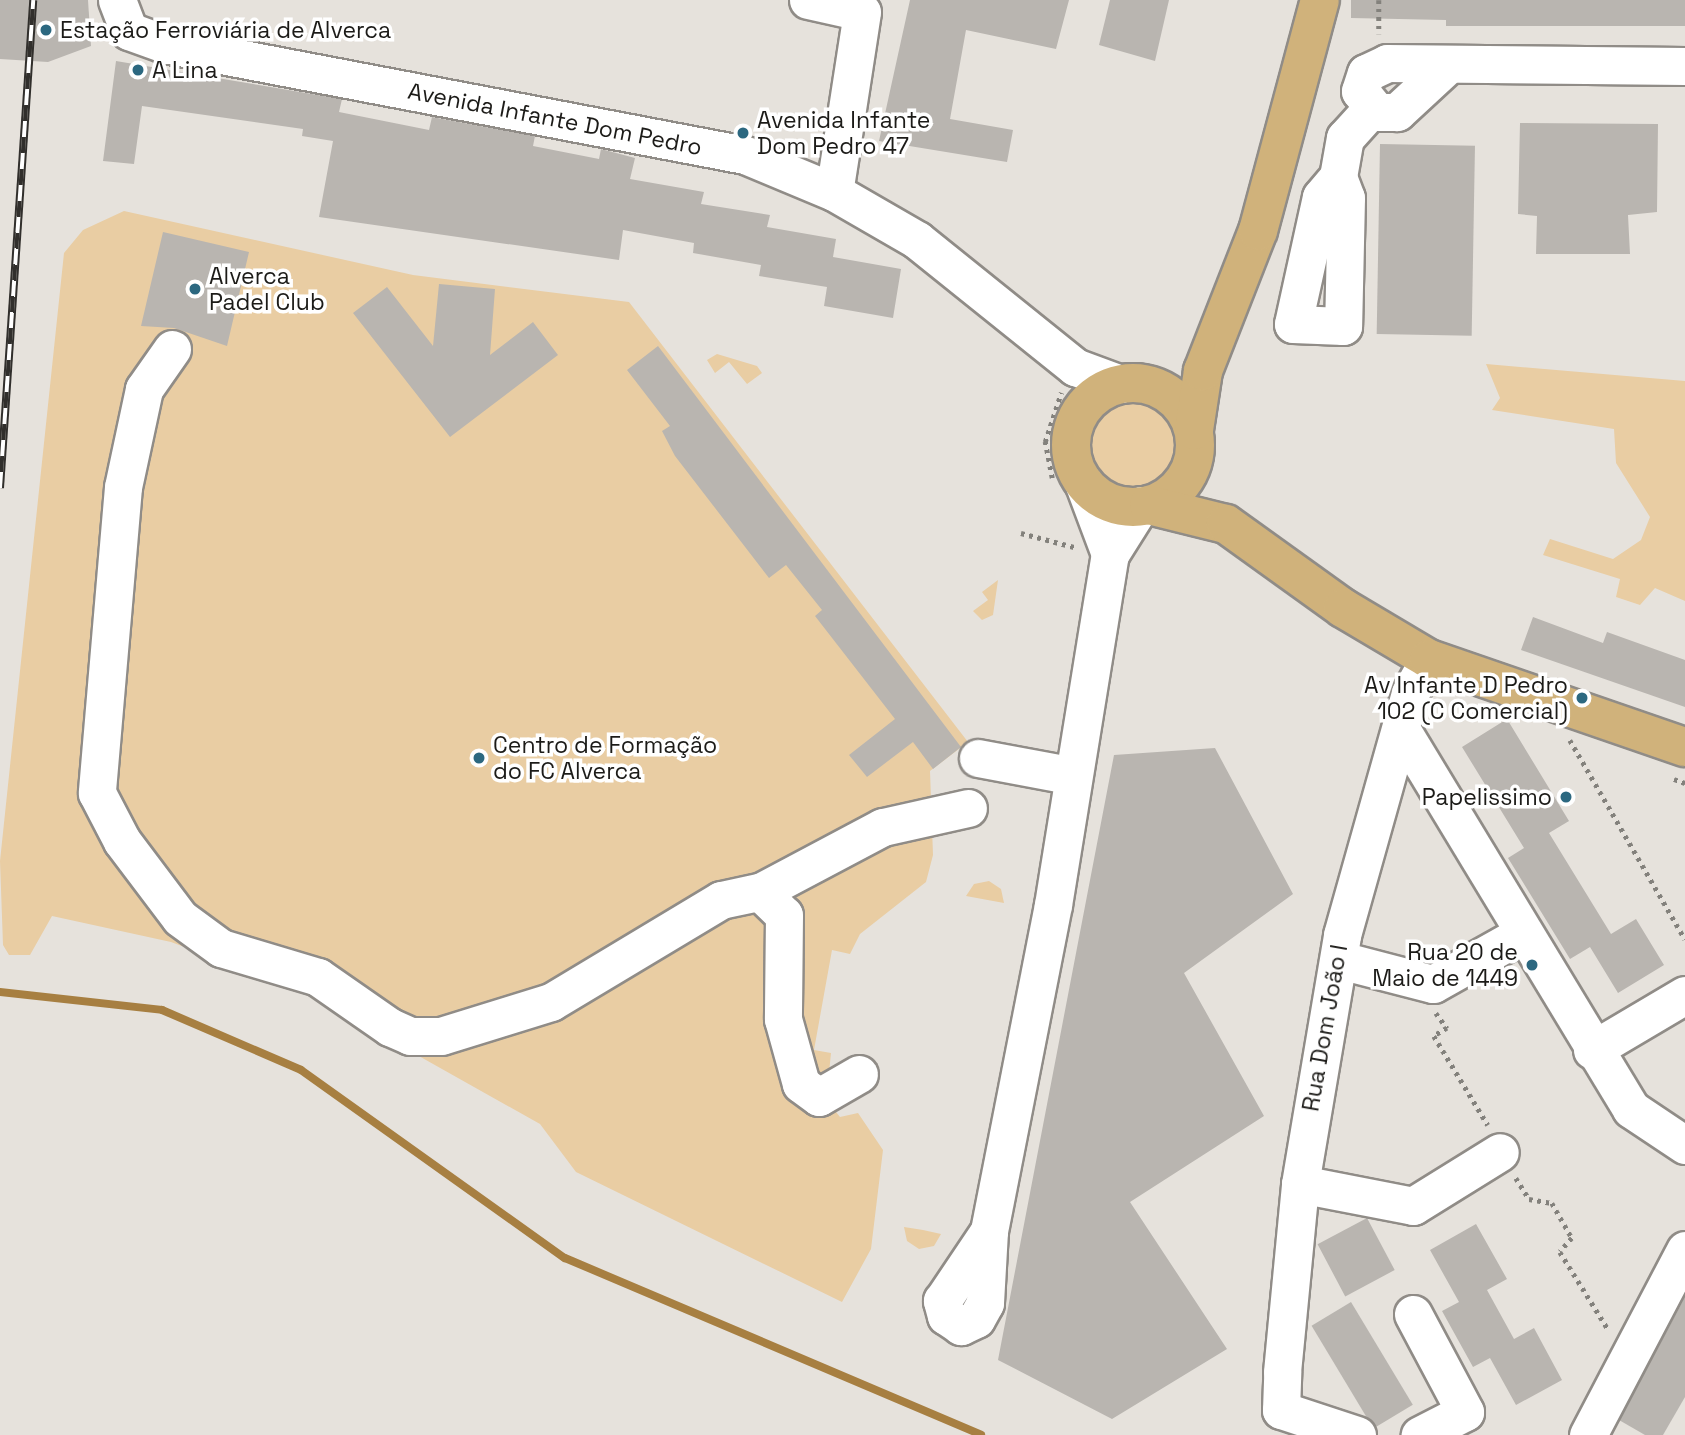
<!DOCTYPE html>
<meta charset="utf-8">
<style>
body{margin:0}
#map{position:relative;width:1685px;height:1435px;overflow:hidden;background:#e6e2dc;font-family:"Space Grotesk",sans-serif}
div>[style]{position:absolute}
.green>*{inset:0;background:#e9cda3}
.round{border-radius:50%}
.stream>*{height:8px;margin:-4px;padding:0 4px;transform-origin:4px;border-radius:4px;background:#a77f41}
.building>*{inset:0;background:#b9b5b0;transform-origin:0 0}
.path>*{height:4.5px;margin-top:-2.25px;transform-origin:0;background:repeating-linear-gradient(90deg,#83817c 0 3.5px,transparent 0 8.5px)}
.roads{filter:drop-shadow(2px 0 #908c87) drop-shadow(-2px 0 #908c87) drop-shadow(0 2px #908c87) drop-shadow(0 -2px #908c87)}
.minor>*{height:37px;margin:-18.5px;padding:0 18.5px;transform-origin:18.5px;border-radius:18.5px;background:#fff}
.major>*{height:38px;margin:-19px;padding:0 19px;transform-origin:19px;border-radius:19px;background:#d0b27b}
.major>.ring{margin:-19px;padding:0;box-sizing:content-box;background:none;border:38px solid #d0b27b;border-radius:50%}
.rail>*{height:8px;margin-top:-4px;transform-origin:0;background:repeating-linear-gradient(90deg,#fff 0 16px,#312f2c 0 32px);box-sizing:border-box;border-block:2px solid #312f2c}
.dots>*{width:19px;height:19px;translate:-50% -50%;box-sizing:border-box;border:4px solid #fff;border-radius:50%}
span{translate:-50% -50%;white-space:nowrap;text-align:center;line-height:1.15;-webkit-text-stroke:7px #fff;paint-order:stroke}
.poi-label{font-size:23px;color:#1c1b18}
.left{translate:0 -50%;text-align:left}
.right{translate:-100% -50%;text-align:right}
.street-label{font-size:23px;color:#1c1b18}
</style>
<div id="map">
<div class="green">
<i style="clip-path:polygon(124px 211px,413px 275px,629px 302px,968px 742px,930px 771px,933px 855px,926px 882px,860px 934px,850px 954px,832px 950px,814px 1050px,831px 1053px,829px 1073px,814px 1084px,840px 1117px,858px 1113px,883px 1150px,871px 1249px,842px 1302px,576px 1172px,540px 1124px,305px 992px,171px 942px,52px 916px,30px 955px,9px 955px,3px 945px,0 861px,64px 253px,83px 230px)"></i>
<i style="clip-path:polygon(717px 354px,757px 366px,762px 373px,747px 384px,729px 362px,715px 373px,707px 360px)"></i>
<i style="clip-path:polygon(1486px 364px,1685px 381px,1685px 601px,1655px 588px,1640px 605px,1616px 597px,1620px 579px,1543px 555px,1550px 539px,1613px 559px,1641px 540px,1650px 517px,1616px 463px,1614px 429px,1492px 410px,1500px 398px)"></i>
<i class="round" style="left:1089px;top:400px;width:88px;height:88px"></i>
<i style="clip-path:polygon(998px 580px,993px 615px,982px 620px,973px 611px,988px 600px,982px 592px)"></i>
<i style="clip-path:polygon(989px 881px,1001px 889px,1004px 903px,966px 896px,974px 884px)"></i>
<i style="clip-path:polygon(904px 1227px,923px 1230px,941px 1234px,934px 1246px,919px 1249px,907px 1241px)"></i>
</div>
<div class="stream">
<i style="left:0;top:992px;width:163px;rotate:6.3deg"></i>
<i style="left:162px;top:1010px;width:151px;rotate:23.3deg"></i>
<i style="left:301px;top:1070px;width:324px;rotate:35.5deg"></i>
<i style="left:565px;top:1258px;width:452px;rotate:23deg"></i>
</div>
<div class="building">
<i style="clip-path:polygon(0 0,88px 0,91px 46px,48px 62px,0 59px)"></i>
<i style="clip-path:polygon(910px 0,1069px 0,1056px 49px,966px 30px,950px 119px,1013px 130px,1007px 162px,879px 141px)"></i>
<i style="clip-path:polygon(1110px 0,1169px 0,1155px 61px,1099px 45px)"></i>
<i style="clip-path:polygon(1351px 0,1685px 0,1685px 26px,1446px 26px,1446px 20px,1351px 18px)"></i>
<i style="clip-path:polygon(116px 61px,342px 99px,339px 112px,429px 130px,432px 117px,535px 136px,533px 146px,599px 159px,601px 149px,635px 158px,630px 179px,704px 192px,701px 204px,770px 215px,767px 227px,836px 239px,833px 257px,901px 269px,893px 318px,824px 306px,827px 287px,759px 276px,761px 265px,693px 253px,694px 243px,623px 230px,619px 260px,319px 217px,333px 141px,302px 136px,303px 129px,142px 106px,134px 164px,103px 161px)"></i>
<i style="clip-path:polygon(1520px 123px,1658px 124px,1657px 212px,1628px 215px,1630px 254px,1536px 254px,1537px 216px,1518px 214px)"></i>
<i style="left:1380px;top:144px;width:95px;height:190px;rotate:1deg"></i>
<i style="clip-path:polygon(163px 232px,249px 252px,227px 346px,174px 328px,141px 326px)"></i>
<i style="clip-path:polygon(439px 284px,495px 289px,490px 355px,533px 322px,558px 355px,450px 437px,353px 313px,387px 287px,433px 346px)"></i>
<i style="clip-path:polygon(658px 346px,961px 747px,933px 769px,913px 742px,867px 777px,849px 755px,895px 719px,815px 616px,822px 610px,786px 565px,769px 578px,675px 456px,662px 431px,670px 426px,627px 370px)"></i>
<i style="clip-path:polygon(1533px 617px,1603px 643px,1607px 632px,1685px 660px,1685px 707px,1521px 650px)"></i>
<i style="clip-path:polygon(1507px 719px,1569px 821px,1549px 833px,1611px 934px,1636px 919px,1664px 965px,1618px 993px,1590px 947px,1570px 959px,1508px 858px,1524px 848px,1462px 747px)"></i>
<i style="clip-path:polygon(1215px 748px,1293px 894px,1184px 973px,1264px 1116px,1130px 1202px,1227px 1349px,1112px 1419px,998px 1360px,1114px 755px)"></i>
<i style="left:1367px;top:1218px;width:59px;height:56px;rotate:62deg"></i>
<i style="clip-path:polygon(1476px 1224px,1507px 1279px,1487px 1290px,1514px 1339px,1534px 1328px,1562px 1380px,1516px 1405px,1490px 1358px,1473px 1367px,1442px 1311px,1459px 1302px,1430px 1250px)"></i>
<i style="clip-path:polygon(1685px 1297px,1685px 1397px,1663px 1435px,1645px 1435px,1619px 1420px)"></i>
<i style="left:1351px;top:1302px;width:120px;height:46px;rotate:59deg"></i>
</div>
<div class="path">
<i style="left:1379px;top:0;width:34px;rotate:90deg"></i>
<i style="left:1052px;top:478px;width:37px;rotate:-101deg"></i>
<i style="left:1045px;top:442px;width:52px;rotate:-71.9deg"></i>
<i style="left:1021px;top:533px;width:55px;rotate:14.8deg"></i>
<i style="left:1570px;top:740px;width:230px;rotate:60deg"></i>
<i style="left:1674px;top:779px;width:12px;rotate:20deg"></i>
<i style="left:1436px;top:1013px;width:19px;rotate:54deg"></i>
<i style="left:1447px;top:1028px;width:15px;rotate:148deg"></i>
<i style="left:1434px;top:1036px;width:104px;rotate:58.8deg"></i>
<i style="left:1516px;top:1178px;width:25px;rotate:58deg"></i>
<i style="left:1529px;top:1199px;width:23px;rotate:10deg"></i>
<i style="left:1552px;top:1203px;width:40px;rotate:60.3deg"></i>
<i style="left:1572px;top:1238px;width:18px;rotate:131deg"></i>
<i style="left:1560px;top:1252px;width:91px;rotate:58.1deg"></i>
</div>
<div class="roads">
<div class="minor">
<i style="left:117px;top:0;width:33px;rotate:69deg"></i>
<i style="left:129px;top:31px;width:37px;rotate:20deg"></i>
<i style="left:164px;top:44px;width:592px;rotate:10.82deg"></i>
<i style="left:745px;top:155px;width:96px;rotate:22.6deg"></i>
<i style="left:834px;top:192px;width:96px;rotate:30deg"></i>
<i style="left:917px;top:240px;width:203px;rotate:38.8deg"></i>
<i style="left:1075px;top:367px;width:49px;rotate:20.3deg"></i>
<i style="left:808px;top:0;width:55px;rotate:12.5deg"></i>
<i style="left:862px;top:12px;width:182px;rotate:98.8deg"></i>
<i style="left:1449px;top:64px;width:71px;rotate:137.3deg"></i>
<i style="left:1397px;top:112px;width:20px;rotate:180deg"></i>
<i style="left:1377px;top:112px;width:27px;rotate:-129deg"></i>
<i style="left:1360px;top:91px;width:19px;rotate:-72deg"></i>
<i style="left:1366px;top:73px;width:23px;rotate:-25deg"></i>
<i style="left:1387px;top:63px;width:298px;rotate:0.6deg"></i>
<i style="left:1338px;top:177px;width:22px;rotate:69deg"></i>
<i style="left:1346px;top:198px;width:128px;rotate:91.3deg"></i>
<i style="left:1343px;top:326px;width:50px;rotate:-177.7deg"></i>
<i style="left:1293px;top:324px;width:130px;rotate:-77.6deg"></i>
<i style="left:1321px;top:197px;width:26px;rotate:-50deg"></i>
<i style="left:1338px;top:177px;width:40px;rotate:-80deg"></i>
<i style="left:1345px;top:138px;width:39px;rotate:-48deg"></i>
<i style="left:172px;top:349px;width:49px;rotate:125deg"></i>
<i style="left:144px;top:389px;width:100px;rotate:102.1deg"></i>
<i style="left:123px;top:487px;width:307px;rotate:94.9deg"></i>
<i style="left:97px;top:793px;width:54px;rotate:62.5deg"></i>
<i style="left:122px;top:841px;width:96px;rotate:53deg"></i>
<i style="left:180px;top:918px;width:51px;rotate:36.2deg"></i>
<i style="left:221px;top:948px;width:101px;rotate:16.6deg"></i>
<i style="left:318px;top:977px;width:88px;rotate:34.8deg"></i>
<i style="left:390px;top:1027px;width:22px;rotate:24deg"></i>
<i style="left:410px;top:1036px;width:31px"></i>
<i style="left:441px;top:1036px;width:115px;rotate:-17.2deg"></i>
<i style="left:551px;top:1002px;width:198px;rotate:-31deg"></i>
<i style="left:721px;top:900px;width:40px;rotate:-12deg"></i>
<i style="left:760px;top:892px;width:33px;rotate:44deg"></i>
<i style="left:784px;top:915px;width:104px;rotate:90.6deg"></i>
<i style="left:783px;top:1019px;width:67px;rotate:74.5deg"></i>
<i style="left:801px;top:1084px;width:22px;rotate:36deg"></i>
<i style="left:819px;top:1097px;width:46px;rotate:-29.9deg"></i>
<i style="left:1083px;top:482px;width:77px;rotate:69.4deg"></i>
<i style="left:1401px;top:729px;width:444px;rotate:58.8deg"></i>
<i style="left:1631px;top:1109px;width:65px;rotate:33.7deg"></i>
<i style="left:978px;top:758px;width:93px;rotate:10.6deg"></i>
<i style="left:760px;top:892px;width:139px;rotate:-27.9deg"></i>
<i style="left:883px;top:827px;width:87px;rotate:-12.6deg"></i>
<i style="left:1340px;top:960px;width:96px;rotate:14.5deg"></i>
<i style="left:1433px;top:984px;width:104px;rotate:-29.3deg"></i>
<i style="left:1592px;top:1050px;width:108px;rotate:-30.6deg"></i>
<i style="left:1300px;top:1184px;width:115px;rotate:11deg"></i>
<i style="left:1413px;top:1206px;width:102px;rotate:-31.8deg"></i>
<i style="left:989px;top:1231px;width:72px;rotate:93.2deg"></i>
<i style="left:985px;top:1303px;width:18px;rotate:119deg"></i>
<i style="left:976px;top:1319px;width:17px;rotate:155deg"></i>
<i style="left:961px;top:1326px;width:18px;rotate:-146deg"></i>
<i style="left:946px;top:1316px;width:16px;rotate:-105deg"></i>
<i style="left:942px;top:1301px;width:84px;rotate:-56.1deg"></i>
<i style="left:989px;top:1231px;width:332px;rotate:-78.9deg"></i>
<i style="left:1053px;top:905px;width:356px;rotate:-80.8deg"></i>
<i style="left:1110px;top:554px;width:58px;rotate:-57.7deg"></i>
<i style="left:1413px;top:1314px;width:111px;rotate:62deg"></i>
<i style="left:1465px;top:1412px;width:51px;rotate:152.9deg"></i>
<i style="left:1357px;top:1435px;width:80px;rotate:-161.8deg"></i>
<i style="left:1281px;top:1410px;width:38px;rotate:-88deg"></i>
<i style="left:1282px;top:1372px;width:189px;rotate:-84.5deg"></i>
<i style="left:1300px;top:1184px;width:253px;rotate:-80.4deg"></i>
<i style="left:1342px;top:935px;width:251px;rotate:-74.3deg"></i>
<i style="left:1410px;top:693px;width:39px;rotate:-61deg"></i>
<i style="left:1588px;top:1435px;width:209px;rotate:-62.3deg"></i>
</div>
<div class="major">
<i class="ring" style="left:1071px;top:383px;width:86px;height:86px"></i>
<i style="left:1194px;top:430px;width:60px;rotate:-81.3deg"></i>
<i style="left:1203px;top:371px;width:150px;rotate:-68.6deg"></i>
<i style="left:1258px;top:231px;width:239px;rotate:-75deg"></i>
<i style="left:1149px;top:505px;width:79px;rotate:13.9deg"></i>
<i style="left:1226px;top:524px;width:144px;rotate:35.7deg"></i>
<i style="left:1343px;top:608px;width:100px;rotate:30.7deg"></i>
<i style="left:1429px;top:659px;width:271px;rotate:19deg"></i>
</div>
</div>
<div class="rail">
<i style="left:0;top:488px;width:489px;rotate:-86.1deg"></i>
</div>
<div class="dots">
<i style="left:46px;top:30px;background:#2c6880"></i>
<i style="left:138px;top:70px;background:#2c6880"></i>
<i style="left:743px;top:133px;background:#2c6880"></i>
<i style="left:195px;top:289px;background:#2c6880"></i>
<i style="left:1582px;top:698px;background:#2c6880"></i>
<i style="left:479px;top:758px;background:#2c6880"></i>
<i style="left:1566px;top:797px;background:#2c6880"></i>
<i style="left:1532px;top:965px;background:#2c6880"></i>
</div>
<div class="poi-label">
<span class="left" style="left:60px;top:30px">Estação Ferroviária de Alverca</span>
<span class="left" style="left:152px;top:70px">A Lina</span>
<span class="left" style="left:757px;top:133px">Avenida Infante<br>Dom Pedro 47</span>
<span class="left" style="left:209px;top:289px">Alverca<br>Padel Club</span>
<span class="right" style="left:1568px;top:698px">Av Infante D Pedro<br>102 (C Comercial)</span>
<span class="left" style="left:493px;top:758px">Centro de Formação<br>do FC Alverca</span>
<span class="right" style="left:1552px;top:797px">Papelissimo</span>
<span class="right" style="left:1518px;top:965px">Rua 20 de<br>Maio de 1449</span>
</div>
<div class="street-label">
<span style="left:555px;top:119px;rotate:11deg">Avenida Infante Dom Pedro</span>
<span style="left:1325px;top:1028px;rotate:-80deg">Rua Dom João I</span>
</div>
</div>
